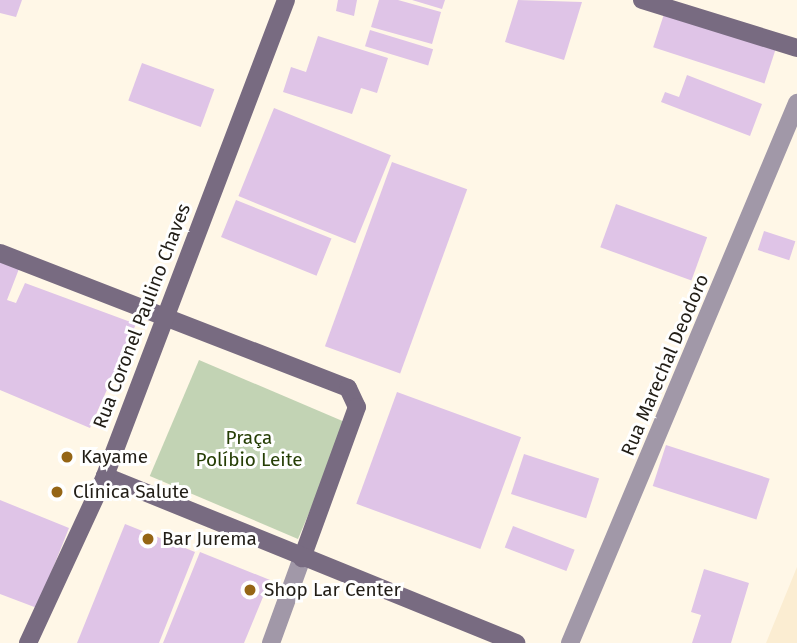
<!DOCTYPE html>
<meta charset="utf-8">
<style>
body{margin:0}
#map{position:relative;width:797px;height:643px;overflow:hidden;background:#fff7e7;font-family:"Fira Sans",sans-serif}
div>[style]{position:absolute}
.built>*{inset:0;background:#fbedd2}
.green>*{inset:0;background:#c2d3b4;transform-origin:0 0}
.building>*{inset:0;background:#dfc4e7;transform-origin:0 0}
.street>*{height:18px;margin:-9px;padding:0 9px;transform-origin:9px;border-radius:9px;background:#a198a8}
.secondary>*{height:18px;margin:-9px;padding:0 9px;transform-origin:9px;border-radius:9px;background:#786b81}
.dots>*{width:19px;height:19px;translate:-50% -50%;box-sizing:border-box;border:4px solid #fff;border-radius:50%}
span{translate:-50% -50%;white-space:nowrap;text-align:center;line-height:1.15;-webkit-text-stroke:6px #fff;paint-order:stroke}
.street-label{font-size:19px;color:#211d16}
.park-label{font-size:19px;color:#263e05}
.poi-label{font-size:19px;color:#211d16}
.left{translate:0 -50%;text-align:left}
</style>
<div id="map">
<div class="built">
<i style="clip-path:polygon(797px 567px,797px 643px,766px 643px)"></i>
</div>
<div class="green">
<i style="left:199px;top:360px;width:161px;height:126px;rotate:23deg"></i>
</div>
<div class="building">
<i style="clip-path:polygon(0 0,22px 0,16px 17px,0 13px)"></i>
<i style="clip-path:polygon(338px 0,357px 0,354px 16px,336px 11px)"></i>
<i style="clip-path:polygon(379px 0,398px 0,441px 12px,432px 44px,371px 27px)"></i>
<i style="clip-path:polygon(412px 0,445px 0,442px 9px)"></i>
<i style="clip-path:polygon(518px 0,582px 2px,564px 60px,505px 42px)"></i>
<i style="left:664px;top:14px;width:117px;height:35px;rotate:18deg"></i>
<i style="left:370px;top:30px;width:66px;height:17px;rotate:17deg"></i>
<i style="clip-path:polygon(318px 36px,388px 58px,377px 93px,361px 88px,352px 114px,283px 92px,291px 67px,306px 72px)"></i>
<i style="left:142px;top:63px;width:77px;height:40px;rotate:20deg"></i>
<i style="clip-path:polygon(687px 75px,762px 104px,750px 136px,661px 102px,665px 92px,679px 97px)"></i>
<i style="left:274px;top:108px;width:126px;height:95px;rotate:22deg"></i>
<i style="left:392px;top:162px;width:80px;height:196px;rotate:20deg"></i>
<i style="left:236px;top:200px;width:103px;height:40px;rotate:22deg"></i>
<i style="left:616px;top:204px;width:97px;height:46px;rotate:20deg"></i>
<i style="left:764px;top:231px;width:33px;height:20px;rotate:18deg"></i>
<i style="clip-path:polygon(0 253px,22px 261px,7px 300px,16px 303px,25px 283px,136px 324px,90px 428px,0 390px)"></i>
<i style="left:397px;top:392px;width:132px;height:119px;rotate:20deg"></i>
<i style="left:666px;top:445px;width:109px;height:43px;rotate:18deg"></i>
<i style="left:524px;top:454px;width:79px;height:42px;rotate:18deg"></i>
<i style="clip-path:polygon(0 500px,69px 528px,37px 608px,0 594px)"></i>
<i style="clip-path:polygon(125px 524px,195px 552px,159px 643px,77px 643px)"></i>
<i style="left:513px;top:526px;width:66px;height:23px;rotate:21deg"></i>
<i style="clip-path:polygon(200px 552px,270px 580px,244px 643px,163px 643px)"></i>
<i style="clip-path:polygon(704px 569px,749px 583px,731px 643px,692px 643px,701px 615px,691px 612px)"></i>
</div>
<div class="street">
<i style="left:271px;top:643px;width:90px;rotate:-70deg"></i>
<i style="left:570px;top:643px;width:586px;rotate:-67.2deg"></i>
</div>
<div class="secondary">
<i style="left:642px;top:0;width:162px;rotate:17.2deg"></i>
<i style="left:0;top:253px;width:373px;rotate:21.2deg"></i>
<i style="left:348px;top:388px;width:21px;rotate:65deg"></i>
<i style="left:357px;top:407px;width:161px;rotate:110deg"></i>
<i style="left:105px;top:476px;width:444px;rotate:22.1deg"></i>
<i style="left:28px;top:643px;width:184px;rotate:-65.2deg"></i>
<i style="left:105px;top:476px;width:509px;rotate:-69.18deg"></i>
</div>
<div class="dots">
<i style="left:67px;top:457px;background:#956515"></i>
<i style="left:57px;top:492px;background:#956515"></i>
<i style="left:148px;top:539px;background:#956515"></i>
<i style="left:250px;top:590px;background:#956515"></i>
</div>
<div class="street-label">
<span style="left:142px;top:316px;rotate:-69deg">Rua Coronel Paulino Chaves</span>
<span style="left:665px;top:365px;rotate:-67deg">Rua Marechal Deodoro</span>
</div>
<div class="park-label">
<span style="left:249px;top:449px">Praça<br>Políbio Leite</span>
</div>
<div class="poi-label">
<span class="left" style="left:81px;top:457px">Kayame</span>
<span class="left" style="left:73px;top:492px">Clínica Salute</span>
<span class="left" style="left:162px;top:539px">Bar Jurema</span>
<span class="left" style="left:264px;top:590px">Shop Lar Center</span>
</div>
</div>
